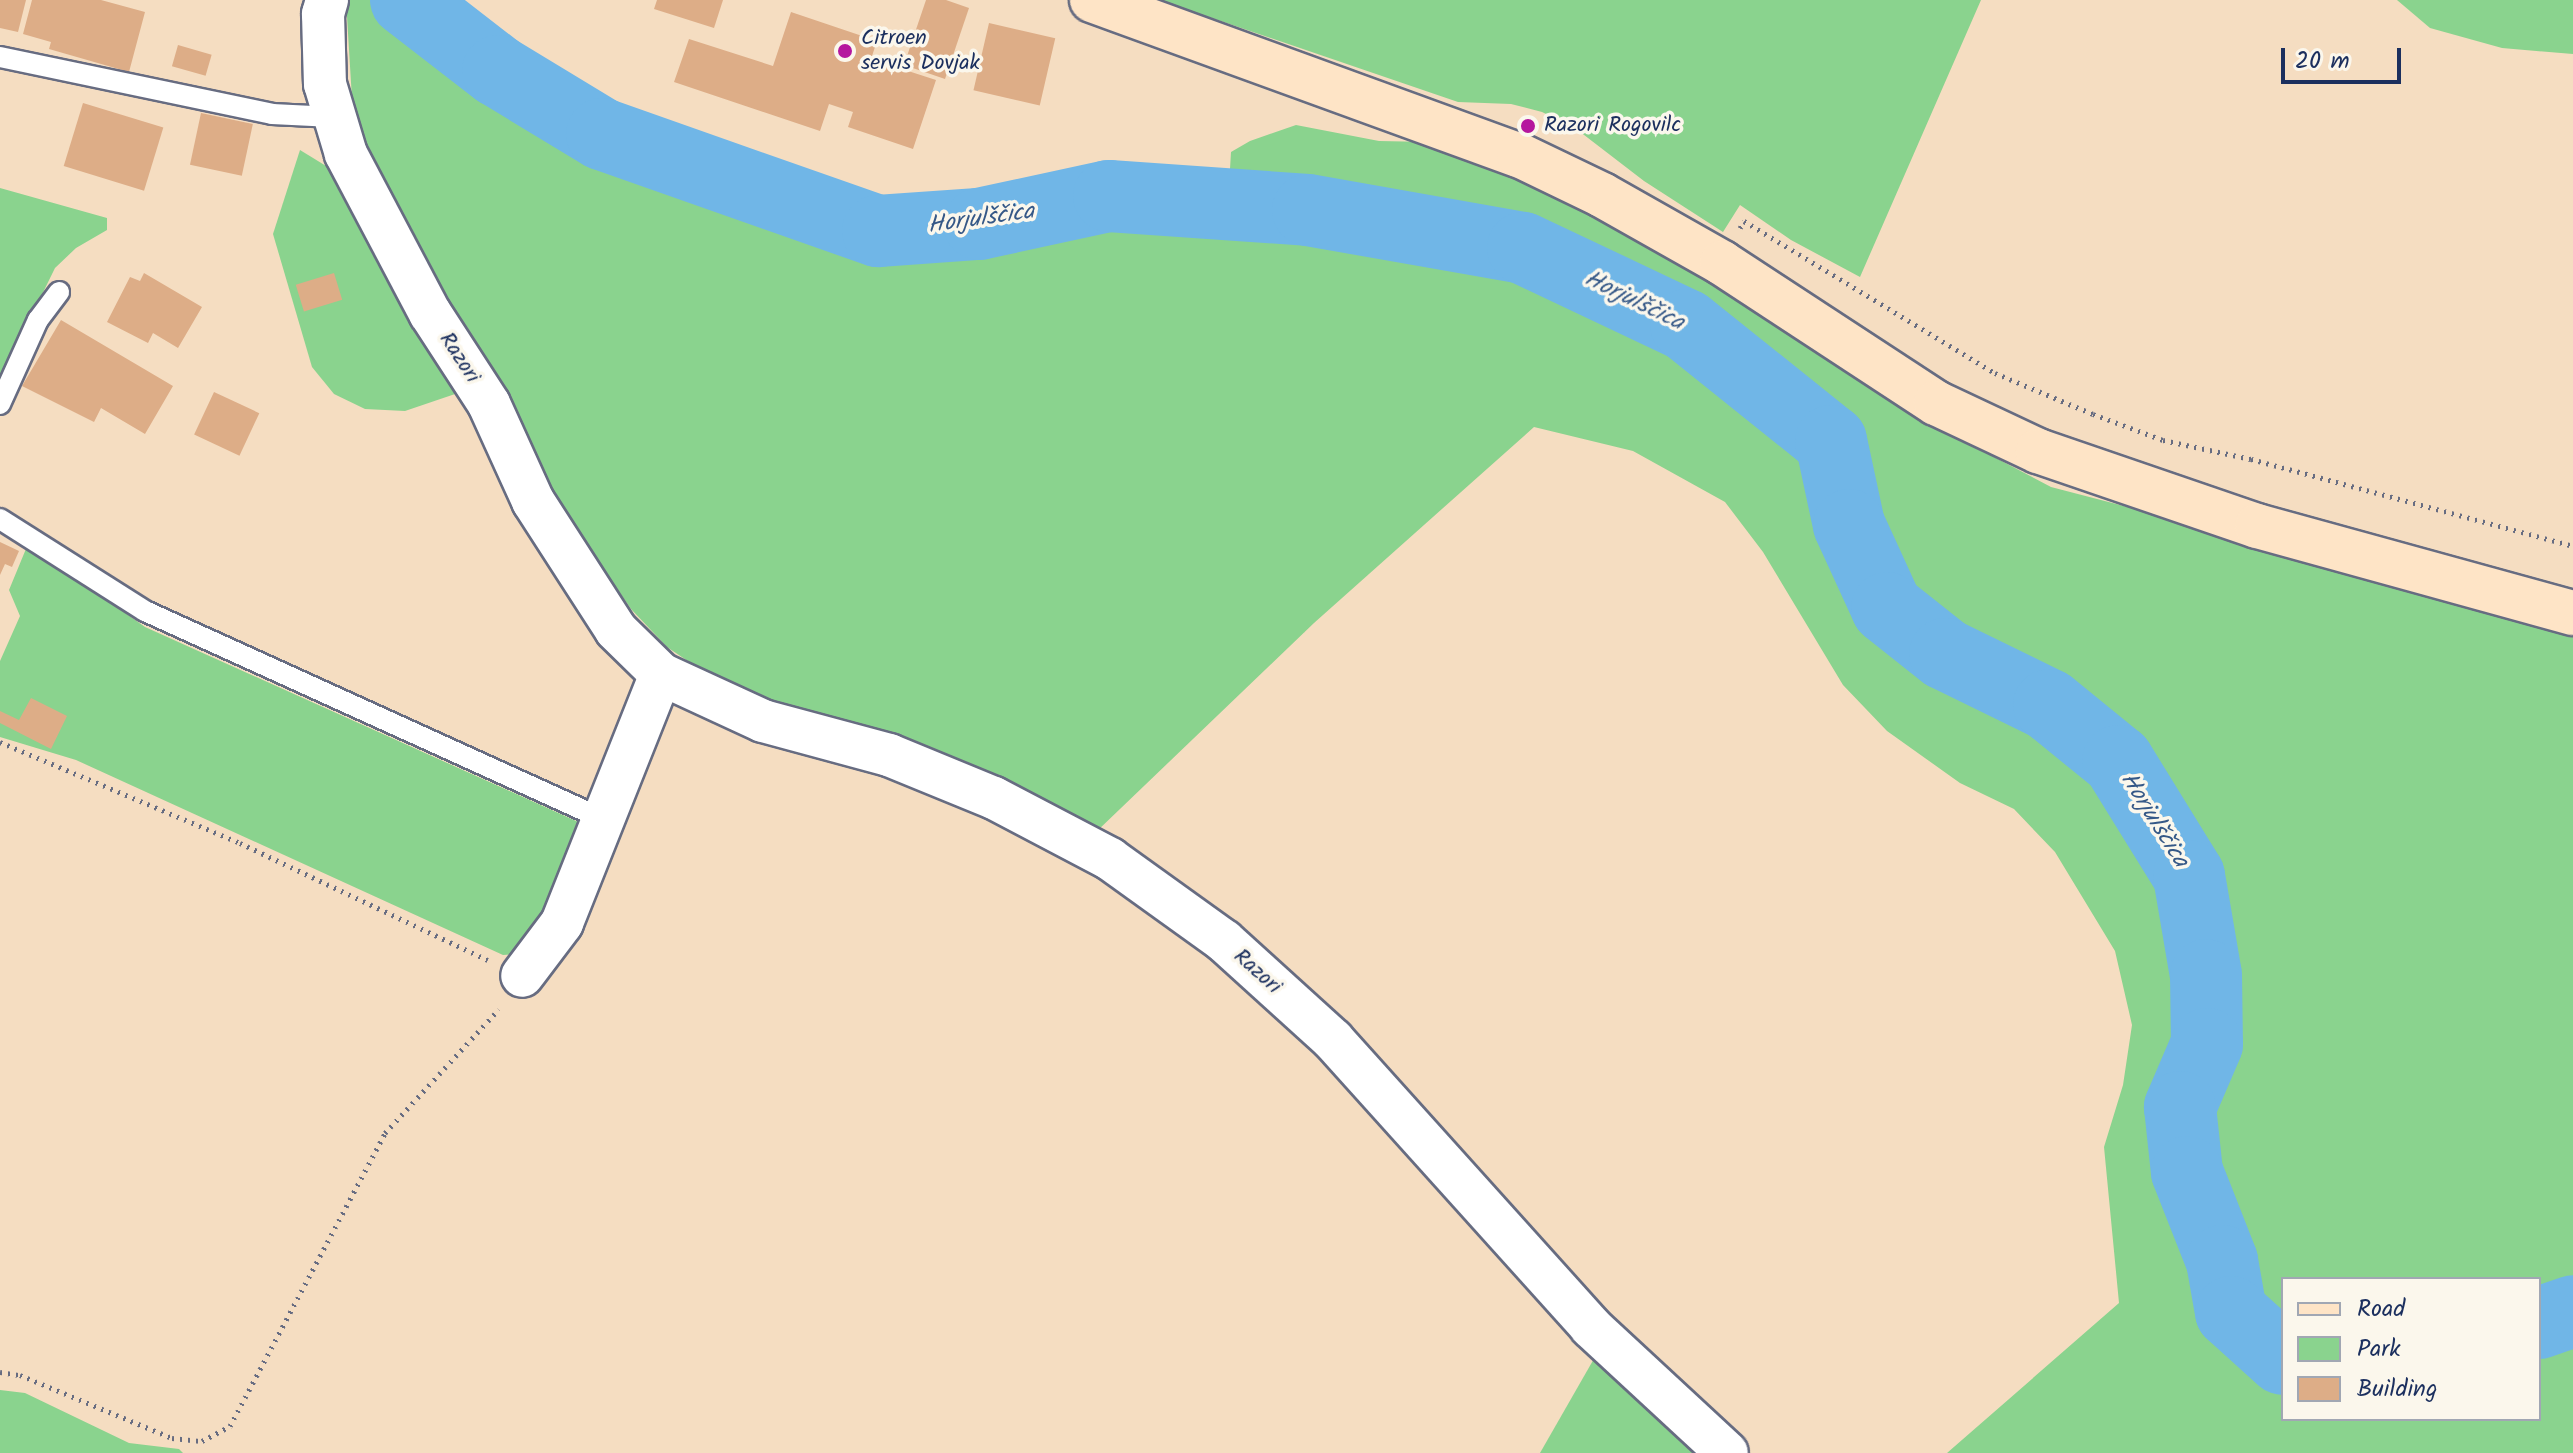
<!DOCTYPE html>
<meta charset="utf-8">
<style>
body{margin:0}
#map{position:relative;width:2573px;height:1453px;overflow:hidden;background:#f5ddc1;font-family:Kalam,sans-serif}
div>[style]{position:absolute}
.green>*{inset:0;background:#8ad38e}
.river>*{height:72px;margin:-36px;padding:0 36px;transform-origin:36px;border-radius:36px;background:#70b6e7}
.building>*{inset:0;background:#ddad87;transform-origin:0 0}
.path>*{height:5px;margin-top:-2.5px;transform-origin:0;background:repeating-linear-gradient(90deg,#676c81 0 2px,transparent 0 8px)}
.roads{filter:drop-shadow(2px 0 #676c81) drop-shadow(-2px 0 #676c81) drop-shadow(0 2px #676c81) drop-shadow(0 -2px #676c81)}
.lane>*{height:20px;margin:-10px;padding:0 10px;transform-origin:10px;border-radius:10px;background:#fff}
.street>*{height:42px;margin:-21px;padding:0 21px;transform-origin:21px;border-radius:21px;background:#fff}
.secondary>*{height:44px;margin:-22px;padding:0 22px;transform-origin:22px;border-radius:22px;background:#fee4c6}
.dots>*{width:22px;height:22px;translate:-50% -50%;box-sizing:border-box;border:4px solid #fbf7ec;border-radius:50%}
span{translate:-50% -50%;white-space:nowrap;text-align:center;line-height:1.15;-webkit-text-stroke:7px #fbf7ec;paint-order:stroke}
.poi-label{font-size:22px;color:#1b2f5e}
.left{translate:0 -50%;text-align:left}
.street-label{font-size:22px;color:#1b2f5e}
.water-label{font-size:24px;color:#355887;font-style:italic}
.legend{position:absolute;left:2281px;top:1277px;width:260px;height:144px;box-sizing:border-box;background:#fbf7ec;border:2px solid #a1a7b3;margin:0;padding:10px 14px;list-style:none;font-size:24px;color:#1b2f5e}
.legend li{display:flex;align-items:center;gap:16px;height:40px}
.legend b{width:40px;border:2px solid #a1a7b3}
.scale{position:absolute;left:2281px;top:48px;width:120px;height:36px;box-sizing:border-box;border:4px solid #1b2f5e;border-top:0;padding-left:10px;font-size:24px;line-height:28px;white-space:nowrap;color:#1b2f5e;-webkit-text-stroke:6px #fbf7ec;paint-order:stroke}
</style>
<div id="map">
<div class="green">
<i style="clip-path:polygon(evenodd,346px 0,438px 0,504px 57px,578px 102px,648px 137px,855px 202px,931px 212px,1060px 175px,1119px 171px,1229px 186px,1231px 152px,1250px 141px,1296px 125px,1379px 141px,1429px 142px,1514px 169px,1788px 326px,1956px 437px,2051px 487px,2573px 623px,2573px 1453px,1947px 1453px,2119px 1303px,2104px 1147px,2123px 1085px,2132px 1025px,2115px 951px,2055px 852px,2014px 809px,1960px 783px,1887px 731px,1843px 685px,1763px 552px,1725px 502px,1633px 451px,1534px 427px,1314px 623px,1096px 832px,716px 680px,667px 647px,631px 609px,585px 542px,538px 466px,469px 330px,435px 281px,354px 132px,346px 0,2283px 1279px,2539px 1279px,2539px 1419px,2283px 1419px,2283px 1279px)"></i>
<i style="clip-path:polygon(1159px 0,1981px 0,1860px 277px,1791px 240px,1740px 205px,1723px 232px,1644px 181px,1575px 128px,1542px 112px,1511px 104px,1458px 102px)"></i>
<i style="clip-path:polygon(2397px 0,2573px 0,2573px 54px,2502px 48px,2430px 28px)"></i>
<i style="clip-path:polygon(300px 150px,331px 169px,458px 393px,405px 411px,365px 409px,334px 394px,312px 367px,273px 234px)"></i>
<i style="clip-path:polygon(0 188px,107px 218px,107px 230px,76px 248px,55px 268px,0 380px)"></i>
<i style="clip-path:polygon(28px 544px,145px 627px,585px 825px,526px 953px,503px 955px,76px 760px,0 737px,0 661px,20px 616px,9px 590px)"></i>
<i style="clip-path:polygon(1603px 1343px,1724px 1453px,1540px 1453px)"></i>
<i style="clip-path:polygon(0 1390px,25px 1393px,129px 1443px,179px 1449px,183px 1453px,0 1453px)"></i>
</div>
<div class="river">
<i style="left:406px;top:0;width:116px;rotate:37.7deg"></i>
<i style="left:498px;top:71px;width:122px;rotate:31.2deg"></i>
<i style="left:602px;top:134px;width:293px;rotate:19.4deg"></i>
<i style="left:878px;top:231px;width:101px;rotate:-4deg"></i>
<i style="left:979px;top:224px;width:133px;rotate:-12.2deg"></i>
<i style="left:1109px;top:196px;width:199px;rotate:4deg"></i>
<i style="left:1308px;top:210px;width:218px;rotate:10deg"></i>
<i style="left:1523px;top:248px;width:180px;rotate:25.3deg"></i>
<i style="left:1686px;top:325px;width:186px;rotate:38.7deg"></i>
<i style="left:1831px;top:441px;width:86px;rotate:77.9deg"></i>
<i style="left:1849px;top:525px;width:91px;rotate:65.4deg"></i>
<i style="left:1887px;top:608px;width:74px;rotate:38.4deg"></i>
<i style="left:1945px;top:654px;width:116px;rotate:26.1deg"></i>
<i style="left:2049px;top:705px;width:89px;rotate:39.1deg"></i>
<i style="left:2118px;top:761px;width:135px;rotate:58.3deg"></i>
<i style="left:2189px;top:876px;width:100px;rotate:80.3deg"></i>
<i style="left:2206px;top:975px;width:69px;rotate:89.2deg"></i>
<i style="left:2207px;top:1044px;width:69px;rotate:113.2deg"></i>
<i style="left:2180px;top:1107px;width:65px;rotate:83.9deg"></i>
<i style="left:2187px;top:1172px;width:96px;rotate:68.5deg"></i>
<i style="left:2222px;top:1261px;width:52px;rotate:80deg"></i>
<i style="left:2231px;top:1312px;width:70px;rotate:42.1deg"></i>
<i style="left:2539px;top:1323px;width:36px;rotate:-19deg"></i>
</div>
<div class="building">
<i style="clip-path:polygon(0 0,26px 0,18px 32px,0 28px)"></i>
<i style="clip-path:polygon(32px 0,101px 0,145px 12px,129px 72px,49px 49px,51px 42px,23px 34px)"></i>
<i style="clip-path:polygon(657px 0,723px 0,714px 28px,654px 9px)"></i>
<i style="clip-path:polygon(926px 0,946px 0,969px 8px,945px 79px,904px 65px)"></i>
<i style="clip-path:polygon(791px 12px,877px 41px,871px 59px,936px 80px,913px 149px,848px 127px,853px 112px,829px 104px,820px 131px,674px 82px,689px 39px,773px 66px)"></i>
<i style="left:989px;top:23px;width:68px;height:69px;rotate:13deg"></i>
<i style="left:178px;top:45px;width:35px;height:22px;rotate:16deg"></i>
<i style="left:83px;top:103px;width:84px;height:66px;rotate:17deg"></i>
<i style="left:201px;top:113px;width:53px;height:53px;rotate:12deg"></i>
<i style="clip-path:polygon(144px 273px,202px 307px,178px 348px,153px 333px,148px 343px,107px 322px,130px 277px,140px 281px)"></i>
<i style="left:334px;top:273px;width:28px;height:40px;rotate:73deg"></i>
<i style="clip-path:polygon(61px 320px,173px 386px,145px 434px,101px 408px,94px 422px,22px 386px)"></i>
<i style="left:214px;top:392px;width:50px;height:47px;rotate:25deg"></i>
<i style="clip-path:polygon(0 542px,19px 551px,12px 567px,5px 564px,0 575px)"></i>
<i style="clip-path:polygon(31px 698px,67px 716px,51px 749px,0 723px,0 711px,19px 720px)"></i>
</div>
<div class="path">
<i style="left:1740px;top:228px;width:8px;rotate:-60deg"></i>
<i style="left:1744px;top:221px;width:293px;rotate:31.2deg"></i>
<i style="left:1995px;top:373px;width:106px;rotate:22.7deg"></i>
<i style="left:2093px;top:414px;width:75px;rotate:20.4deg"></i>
<i style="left:2163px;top:440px;width:90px;rotate:12.2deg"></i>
<i style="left:2251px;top:459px;width:334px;rotate:15.1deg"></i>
<i style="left:0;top:742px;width:260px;rotate:22.8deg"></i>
<i style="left:240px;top:843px;width:274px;rotate:25.3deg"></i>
<i style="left:0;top:1372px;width:20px;rotate:9deg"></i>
<i style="left:20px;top:1375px;width:165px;rotate:22.5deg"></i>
<i style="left:172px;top:1438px;width:30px;rotate:6deg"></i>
<i style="left:202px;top:1441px;width:32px;rotate:-28deg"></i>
<i style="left:230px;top:1426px;width:331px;rotate:-62.1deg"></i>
<i style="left:385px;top:1133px;width:168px;rotate:-47.4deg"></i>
</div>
<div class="roads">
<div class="lane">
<i style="left:0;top:57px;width:278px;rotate:11.8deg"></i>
<i style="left:272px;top:114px;width:61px;rotate:2.8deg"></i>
<i style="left:0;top:404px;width:92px;rotate:-65.7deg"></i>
<i style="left:38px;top:320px;width:35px;rotate:-53deg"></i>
<i style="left:0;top:519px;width:172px;rotate:32.4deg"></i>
<i style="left:145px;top:611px;width:503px;rotate:24.43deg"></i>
</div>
<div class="street">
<i style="left:327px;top:0;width:15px;rotate:106deg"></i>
<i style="left:323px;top:14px;width:70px;rotate:88.4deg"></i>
<i style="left:325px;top:84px;width:73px;rotate:73.3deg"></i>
<i style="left:346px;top:154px;width:180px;rotate:62.2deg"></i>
<i style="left:430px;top:313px;width:108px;rotate:57deg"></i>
<i style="left:489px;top:404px;width:107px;rotate:65.6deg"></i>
<i style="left:533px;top:501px;width:153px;rotate:57.2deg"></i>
<i style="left:616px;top:630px;width:63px;rotate:44.4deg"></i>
<i style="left:661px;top:674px;width:268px;rotate:111.7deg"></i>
<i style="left:562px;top:923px;width:66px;rotate:127deg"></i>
<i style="left:661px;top:674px;width:112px;rotate:24.7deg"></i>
<i style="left:763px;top:721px;width:131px;rotate:15.1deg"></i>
<i style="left:889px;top:755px;width:113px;rotate:22.3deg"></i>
<i style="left:994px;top:798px;width:131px;rotate:27.7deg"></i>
<i style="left:1110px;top:859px;width:140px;rotate:35.7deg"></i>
<i style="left:1224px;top:941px;width:147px;rotate:42.2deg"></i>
<i style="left:1333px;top:1040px;width:386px;rotate:48deg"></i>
<i style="left:1591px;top:1327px;width:185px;rotate:42.8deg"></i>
</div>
<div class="secondary">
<i style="left:1092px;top:0;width:454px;rotate:20deg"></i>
<i style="left:1519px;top:155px;width:92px;rotate:25.7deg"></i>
<i style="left:1602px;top:195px;width:138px;rotate:29.5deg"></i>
<i style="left:1722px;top:263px;width:256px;rotate:33.2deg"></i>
<i style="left:1936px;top:403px;width:113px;rotate:25.2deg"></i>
<i style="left:2038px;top:451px;width:231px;rotate:18.9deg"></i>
<i style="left:2257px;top:526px;width:328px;rotate:15.4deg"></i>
</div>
</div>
<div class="dots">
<i style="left:845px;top:51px;background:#b5179e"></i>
<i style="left:1528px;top:126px;background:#b5179e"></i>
</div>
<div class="poi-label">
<span class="left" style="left:861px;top:51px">Citroen<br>servis Dovjak</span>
<span class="left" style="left:1544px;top:126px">Razori Rogovilc</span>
</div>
<div class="street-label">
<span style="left:459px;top:358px;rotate:57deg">Razori</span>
<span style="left:1257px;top:972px;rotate:42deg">Razori</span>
</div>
<div class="water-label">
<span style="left:981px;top:219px;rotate:-8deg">Horjulščica</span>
<span style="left:1634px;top:301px;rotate:26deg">Horjulščica</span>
<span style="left:2154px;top:820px;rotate:58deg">Horjulščica</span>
</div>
<ul class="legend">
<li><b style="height:10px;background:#fee4c6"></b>Road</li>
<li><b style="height:22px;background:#8ad38e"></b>Park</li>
<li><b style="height:22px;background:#ddad87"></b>Building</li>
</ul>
<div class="scale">20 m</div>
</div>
